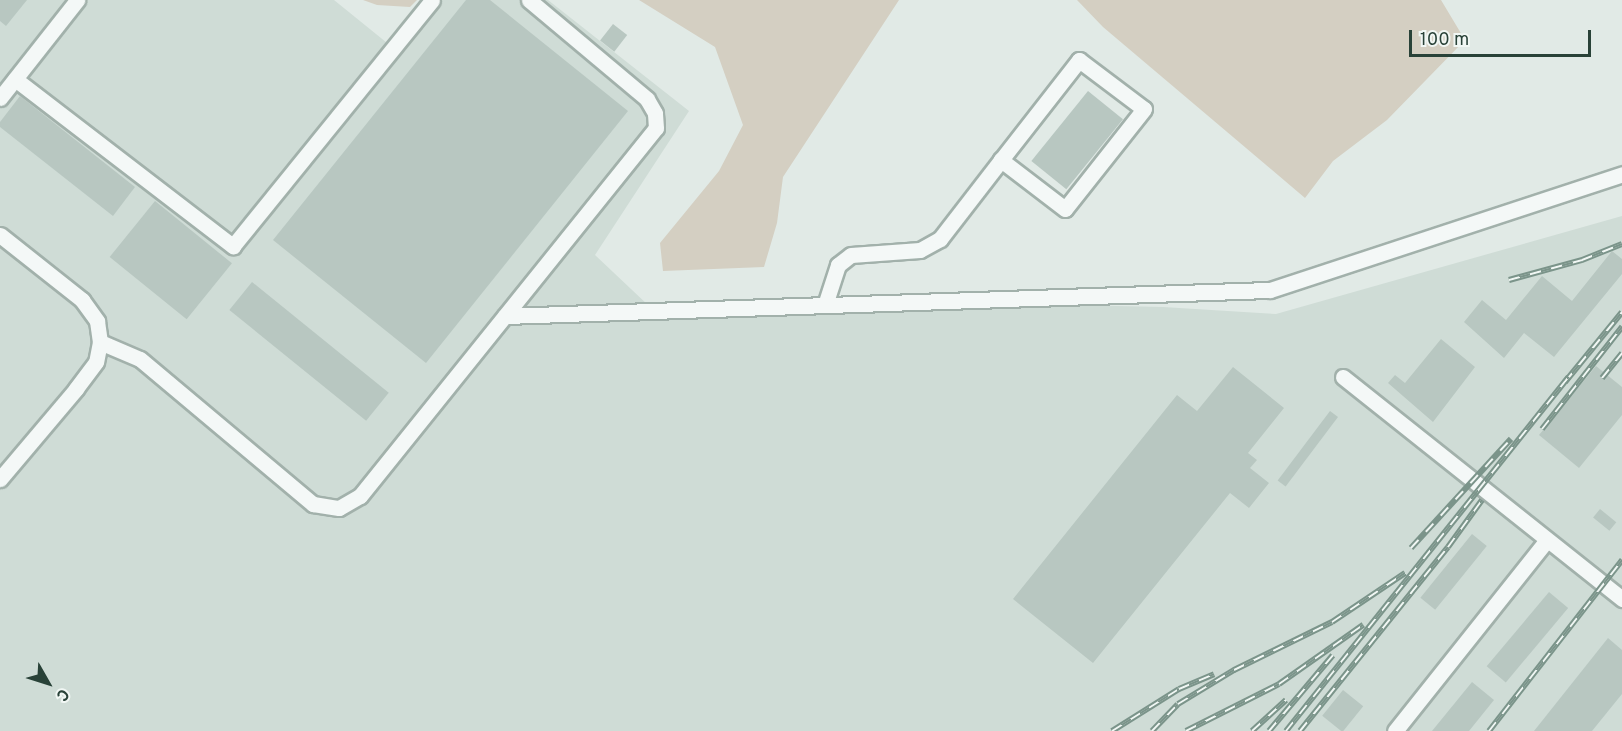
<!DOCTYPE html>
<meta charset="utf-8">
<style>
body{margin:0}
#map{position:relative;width:1622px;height:731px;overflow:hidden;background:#e1eae6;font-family:Overpass,sans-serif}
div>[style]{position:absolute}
.built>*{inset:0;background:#cfdcd6}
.green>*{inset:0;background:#d4cfc2}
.building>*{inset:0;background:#b8c7c1;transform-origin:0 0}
.roads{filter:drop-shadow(2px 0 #a2b1ab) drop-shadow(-2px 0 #a2b1ab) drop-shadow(0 2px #a2b1ab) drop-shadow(0 -2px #a2b1ab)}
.minor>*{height:15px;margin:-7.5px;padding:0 7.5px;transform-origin:7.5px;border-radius:7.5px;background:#f4f8f7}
.rail>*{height:6px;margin-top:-3px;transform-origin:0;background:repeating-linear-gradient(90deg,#f1f7f4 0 11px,#7b948a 0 22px);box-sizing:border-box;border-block:2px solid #7b948a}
span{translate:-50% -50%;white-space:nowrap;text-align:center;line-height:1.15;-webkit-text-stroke:4.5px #f1f7f4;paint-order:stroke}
.north{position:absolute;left:18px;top:653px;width:60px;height:60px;-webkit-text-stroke:4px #f1f7f4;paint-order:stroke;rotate:129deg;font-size:16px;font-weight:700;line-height:24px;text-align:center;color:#294238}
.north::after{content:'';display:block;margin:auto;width:21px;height:27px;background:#294238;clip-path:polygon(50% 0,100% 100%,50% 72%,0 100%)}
.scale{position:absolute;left:1409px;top:30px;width:182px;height:27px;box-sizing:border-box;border:3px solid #294238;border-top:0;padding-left:8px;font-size:18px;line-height:21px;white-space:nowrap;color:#294238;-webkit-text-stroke:4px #f1f7f4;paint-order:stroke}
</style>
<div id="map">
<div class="built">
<i style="clip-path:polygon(0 0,334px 0,397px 51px,439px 0,548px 0,689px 111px,595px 255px,649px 306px,942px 302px,1163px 307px,1276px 314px,1622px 216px,1622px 731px,0 731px)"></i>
</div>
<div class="green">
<i style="clip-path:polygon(363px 0,417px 0,410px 7px,377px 5px)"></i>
<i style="clip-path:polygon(639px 0,899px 0,783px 177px,777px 223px,764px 267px,663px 271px,660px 243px,719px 171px,743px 125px,715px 47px)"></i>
<i style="clip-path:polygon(1077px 0,1441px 0,1465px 40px,1387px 120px,1333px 161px,1305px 198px,1103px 27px)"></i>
</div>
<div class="building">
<i style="clip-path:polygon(0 0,27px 0,6px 26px,0 21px)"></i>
<i style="clip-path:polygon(466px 0,490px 0,628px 111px,426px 363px,273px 240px)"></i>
<i style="left:613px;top:24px;width:18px;height:21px;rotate:38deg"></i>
<i style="left:1088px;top:91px;width:45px;height:90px;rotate:39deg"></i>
<i style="clip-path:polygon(20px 96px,135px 187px,113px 216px,0 127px,0 122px)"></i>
<i style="left:155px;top:201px;width:99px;height:72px;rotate:39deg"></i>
<i style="clip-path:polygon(1612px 251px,1622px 259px,1622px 274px,1554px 357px,1524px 333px,1504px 358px,1464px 322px,1482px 300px,1506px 320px,1542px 276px,1572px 301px)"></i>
<i style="left:252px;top:282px;width:176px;height:36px;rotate:39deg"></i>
<i style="clip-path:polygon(1441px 339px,1475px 367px,1433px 422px,1388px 383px,1395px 375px,1405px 383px)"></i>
<i style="clip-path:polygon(1596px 366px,1622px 387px,1622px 415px,1579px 468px,1539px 435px)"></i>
<i style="clip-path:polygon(1233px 367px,1284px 408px,1248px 453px,1257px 460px,1250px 468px,1269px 483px,1249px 508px,1230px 493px,1093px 663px,1013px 599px,1177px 395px,1197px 411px)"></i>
<i style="left:1330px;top:411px;width:10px;height:87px;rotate:37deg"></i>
<i style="left:1600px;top:509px;width:21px;height:11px;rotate:39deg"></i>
<i style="left:1472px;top:534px;width:19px;height:82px;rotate:39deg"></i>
<i style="left:1549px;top:592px;width:25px;height:97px;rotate:40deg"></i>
<i style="clip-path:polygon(1608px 638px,1622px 650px,1622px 694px,1592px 731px,1534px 731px)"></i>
<i style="clip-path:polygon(1472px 682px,1494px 700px,1469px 731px,1432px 731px)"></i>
<i style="left:1343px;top:690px;width:26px;height:33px;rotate:39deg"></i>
</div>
<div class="roads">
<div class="minor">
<i style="left:15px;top:79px;width:275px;rotate:37.5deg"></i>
<i style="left:233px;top:246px;width:316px;rotate:-51deg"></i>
<i style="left:0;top:98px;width:125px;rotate:-51.8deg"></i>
<i style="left:0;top:235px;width:105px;rotate:38.4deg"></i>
<i style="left:82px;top:300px;width:26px;rotate:54deg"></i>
<i style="left:97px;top:321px;width:21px;rotate:82deg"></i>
<i style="left:100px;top:342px;width:20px;rotate:101deg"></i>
<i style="left:96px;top:362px;width:34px;rotate:127deg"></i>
<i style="left:76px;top:389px;width:118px;rotate:130.2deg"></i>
<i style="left:825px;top:305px;width:42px;rotate:-72deg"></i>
<i style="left:838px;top:265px;width:16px;rotate:-38deg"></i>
<i style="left:851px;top:255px;width:69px;rotate:-4.1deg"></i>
<i style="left:920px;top:250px;width:23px;rotate:-29deg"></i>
<i style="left:940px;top:239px;width:100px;rotate:-52.3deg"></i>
<i style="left:1001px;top:160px;width:127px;rotate:-52deg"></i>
<i style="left:1079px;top:60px;width:81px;rotate:37deg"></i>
<i style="left:1144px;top:109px;width:127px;rotate:128.3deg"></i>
<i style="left:1065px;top:209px;width:81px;rotate:-142.6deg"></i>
<i style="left:505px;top:316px;width:765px;rotate:-1.95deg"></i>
<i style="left:1270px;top:290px;width:371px;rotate:-18.2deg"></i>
<i style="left:100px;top:342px;width:43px;rotate:23deg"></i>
<i style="left:140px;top:359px;width:226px;rotate:40deg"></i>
<i style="left:313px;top:504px;width:26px;rotate:9deg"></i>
<i style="left:339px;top:508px;width:24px;rotate:-30deg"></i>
<i style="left:360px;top:496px;width:472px;rotate:-51.2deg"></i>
<i style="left:656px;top:128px;width:15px;rotate:-94deg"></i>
<i style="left:655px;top:113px;width:16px;rotate:-120deg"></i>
<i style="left:647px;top:99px;width:154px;rotate:-140deg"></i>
<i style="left:1343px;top:377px;width:357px;rotate:38.5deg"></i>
<i style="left:1395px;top:731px;width:244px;rotate:-51.5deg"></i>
</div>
</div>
<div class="rail">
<i style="left:1509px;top:280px;width:76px;rotate:-15.3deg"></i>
<i style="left:1582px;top:260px;width:43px;rotate:-21.8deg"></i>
<i style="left:1602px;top:378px;width:32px;rotate:-51deg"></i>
<i style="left:1565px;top:382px;width:90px;rotate:-50.8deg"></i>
<i style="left:1542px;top:429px;width:130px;rotate:-51.9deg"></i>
<i style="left:1411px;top:548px;width:148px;rotate:-47.5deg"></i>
<i style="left:1112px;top:731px;width:79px;rotate:-32.1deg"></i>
<i style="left:1179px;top:689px;width:38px;rotate:-23deg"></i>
<i style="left:1152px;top:731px;width:37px;rotate:-46deg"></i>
<i style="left:1178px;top:704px;width:66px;rotate:-31.3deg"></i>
<i style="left:1234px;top:670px;width:109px;rotate:-26.1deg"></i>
<i style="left:1332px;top:622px;width:88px;rotate:-33.9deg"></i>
<i style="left:1186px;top:731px;width:104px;rotate:-26.8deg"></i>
<i style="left:1279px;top:684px;width:103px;rotate:-35.1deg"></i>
<i style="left:1252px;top:731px;width:46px;rotate:-42.4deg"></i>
<i style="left:1269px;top:731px;width:99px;rotate:-49.9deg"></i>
<i style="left:1286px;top:731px;width:453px;rotate:-51.4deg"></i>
<i style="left:1300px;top:731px;width:236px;rotate:-51.2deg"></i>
<i style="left:1448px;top:547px;width:58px;rotate:-54.1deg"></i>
<i style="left:1489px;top:731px;width:217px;rotate:-52.1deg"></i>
</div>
<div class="north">С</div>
<div class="scale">100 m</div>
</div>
